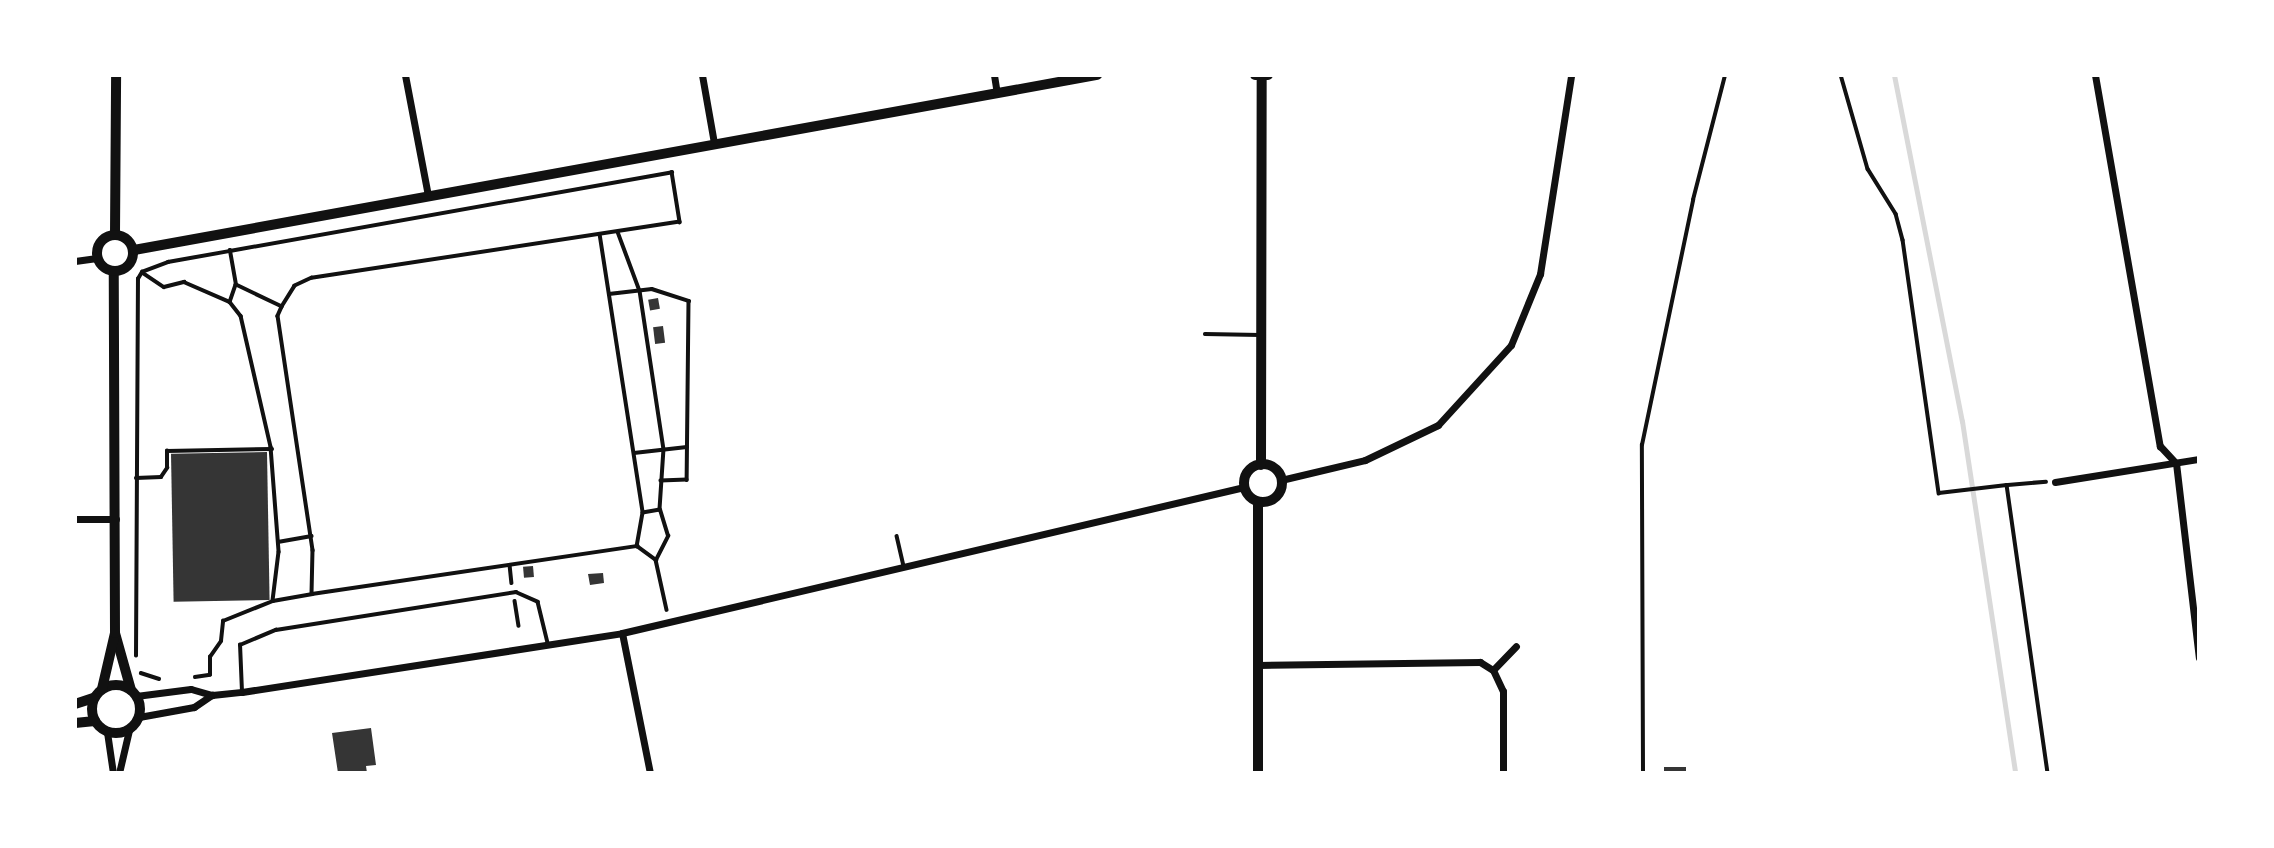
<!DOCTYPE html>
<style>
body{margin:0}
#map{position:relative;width:2274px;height:848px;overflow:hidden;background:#fff;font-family:Karla,sans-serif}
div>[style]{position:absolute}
.stream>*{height:5px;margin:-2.5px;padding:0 2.5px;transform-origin:2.5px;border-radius:2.5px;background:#d9d9d9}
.building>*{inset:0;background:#353535;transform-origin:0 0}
.path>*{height:3.5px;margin:-1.75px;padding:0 1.75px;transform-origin:1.75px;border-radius:1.75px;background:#111}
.service>*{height:3.5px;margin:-1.75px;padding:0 1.75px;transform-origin:1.75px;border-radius:1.75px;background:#111}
.minor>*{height:7px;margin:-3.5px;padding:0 3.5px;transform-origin:3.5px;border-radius:3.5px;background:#111}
.tertiary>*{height:10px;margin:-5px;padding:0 5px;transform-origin:5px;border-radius:5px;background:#111}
.tertiary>.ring{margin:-5px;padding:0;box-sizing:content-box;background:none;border:10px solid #111;border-radius:50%}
.secondary>*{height:10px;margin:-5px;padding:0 5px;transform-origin:5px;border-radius:5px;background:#111}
.secondary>.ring{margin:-5px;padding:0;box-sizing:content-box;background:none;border:10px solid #111;border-radius:50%}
span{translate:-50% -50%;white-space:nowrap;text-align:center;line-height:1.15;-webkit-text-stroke:5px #fff;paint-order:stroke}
.frame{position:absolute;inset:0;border:77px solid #fff;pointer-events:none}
</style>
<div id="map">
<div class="stream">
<i style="left:1894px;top:75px;width:353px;rotate:78.9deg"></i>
<i style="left:1962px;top:421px;width:356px;rotate:81.4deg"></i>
</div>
<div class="building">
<i style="left:658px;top:298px;width:11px;height:10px;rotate:80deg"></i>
<i style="left:663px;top:326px;width:17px;height:10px;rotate:83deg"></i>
<i style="left:267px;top:452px;width:148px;height:96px;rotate:89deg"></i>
<i style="left:533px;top:566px;width:11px;height:10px;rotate:85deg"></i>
<i style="clip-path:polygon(603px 573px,604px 583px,590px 585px,588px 574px)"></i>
<i style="clip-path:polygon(371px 728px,376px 765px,366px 766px,367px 773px,338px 773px,332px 733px)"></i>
<i style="left:1664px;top:767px;width:22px;height:6px"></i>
</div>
<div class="path">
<i style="left:1841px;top:75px;width:98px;rotate:74deg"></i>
<i style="left:1868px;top:169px;width:53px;rotate:58.1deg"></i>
<i style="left:1896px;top:214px;width:27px;rotate:75deg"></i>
<i style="left:1903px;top:240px;width:256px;rotate:81.9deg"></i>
<i style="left:1939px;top:493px;width:68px;rotate:-6.7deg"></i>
<i style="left:2007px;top:485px;width:291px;rotate:81.9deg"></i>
<i style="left:618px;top:232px;width:63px;rotate:69.6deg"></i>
<i style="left:640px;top:291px;width:160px;rotate:81.4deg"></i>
<i style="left:664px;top:449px;width:61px;rotate:93.8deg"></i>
<i style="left:660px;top:510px;width:17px;rotate:170deg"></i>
<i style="left:600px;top:234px;width:282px;rotate:81.2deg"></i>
<i style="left:643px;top:513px;width:34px;rotate:100deg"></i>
<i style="left:143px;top:273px;width:25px;rotate:34deg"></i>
<i style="left:164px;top:287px;width:21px;rotate:-14deg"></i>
<i style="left:184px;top:282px;width:50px;rotate:23.5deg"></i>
<i style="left:236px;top:285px;width:18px;rotate:109deg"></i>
<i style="left:230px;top:302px;width:18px;rotate:52deg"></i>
<i style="left:241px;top:316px;width:134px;rotate:77.1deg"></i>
<i style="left:271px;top:447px;width:105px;rotate:85.6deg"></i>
<i style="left:279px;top:552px;width:49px;rotate:97deg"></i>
<i style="left:609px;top:294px;width:43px;rotate:-6.6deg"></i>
<i style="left:652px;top:289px;width:39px;rotate:18deg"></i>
<i style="left:689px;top:301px;width:179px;rotate:90.6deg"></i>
<i style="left:687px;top:480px;width:26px;rotate:178deg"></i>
<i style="left:282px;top:307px;width:10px;rotate:114deg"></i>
<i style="left:278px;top:316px;width:237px;rotate:81.5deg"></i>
<i style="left:313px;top:550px;width:44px;rotate:91.3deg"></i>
<i style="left:312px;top:594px;width:329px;rotate:-8.4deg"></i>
<i style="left:637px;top:546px;width:24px;rotate:36deg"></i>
<i style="left:656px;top:560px;width:51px;rotate:77.6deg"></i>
<i style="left:634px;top:453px;width:53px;rotate:-6.5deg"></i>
<i style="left:136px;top:478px;width:25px;rotate:-2deg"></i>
<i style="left:161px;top:477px;width:11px;rotate:-56deg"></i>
<i style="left:167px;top:468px;width:17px;rotate:-90deg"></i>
<i style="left:167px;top:451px;width:105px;rotate:-1.1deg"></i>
<i style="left:2008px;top:485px;width:38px;rotate:-5deg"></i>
<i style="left:278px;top:542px;width:34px;rotate:-10deg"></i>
<i style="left:656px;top:560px;width:27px;rotate:-63deg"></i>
<i style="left:668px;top:536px;width:27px;rotate:-107deg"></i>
<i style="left:510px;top:565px;width:18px;rotate:84deg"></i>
<i style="left:515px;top:601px;width:25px;rotate:81deg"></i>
<i style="left:136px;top:656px;width:377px;rotate:-89.7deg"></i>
<i style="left:138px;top:279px;width:8px;rotate:-60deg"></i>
<i style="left:142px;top:272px;width:28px;rotate:-21deg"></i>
<i style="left:168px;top:262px;width:63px;rotate:-10.1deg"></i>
<i style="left:230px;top:251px;width:449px;rotate:-10.1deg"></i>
<i style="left:672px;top:172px;width:51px;rotate:80.9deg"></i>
<i style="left:680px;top:222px;width:372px;rotate:171.3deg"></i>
<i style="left:312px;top:278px;width:19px;rotate:155deg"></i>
<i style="left:295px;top:286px;width:25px;rotate:122deg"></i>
<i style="left:282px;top:307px;width:51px;rotate:-154.4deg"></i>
<i style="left:236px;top:285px;width:35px;rotate:-100deg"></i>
<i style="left:141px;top:673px;width:19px;rotate:18deg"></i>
<i style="left:195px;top:677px;width:15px;rotate:-8deg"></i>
<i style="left:210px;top:675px;width:18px;rotate:-90deg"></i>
<i style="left:210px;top:657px;width:19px;rotate:-55deg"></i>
<i style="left:221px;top:641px;width:20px;rotate:-84deg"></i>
<i style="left:223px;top:621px;width:54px;rotate:-21.8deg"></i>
<i style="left:273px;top:601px;width:40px;rotate:-10deg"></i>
</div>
<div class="service">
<i style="left:1205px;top:334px;width:55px;rotate:1deg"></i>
<i style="left:897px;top:536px;width:31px;rotate:77deg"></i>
<i style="left:242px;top:692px;width:47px;rotate:-92.4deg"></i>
<i style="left:240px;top:645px;width:39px;rotate:-23deg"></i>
<i style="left:276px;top:630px;width:243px;rotate:-9deg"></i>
<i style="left:516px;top:592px;width:24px;rotate:24deg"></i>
<i style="left:538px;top:602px;width:42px;rotate:76.3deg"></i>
<i style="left:1643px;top:773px;width:328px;rotate:-90.2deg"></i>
<i style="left:1642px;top:445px;width:250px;rotate:-78.2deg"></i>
<i style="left:1693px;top:200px;width:129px;rotate:-75.6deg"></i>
</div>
<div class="minor">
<i style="left:405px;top:75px;width:123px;rotate:79.2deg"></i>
<i style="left:702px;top:75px;width:69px;rotate:80deg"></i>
<i style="left:994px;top:75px;width:18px;rotate:81deg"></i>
<i style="left:2095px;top:75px;width:377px;rotate:80.1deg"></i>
<i style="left:2160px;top:446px;width:23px;rotate:47deg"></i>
<i style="left:75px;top:261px;width:22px;rotate:-8deg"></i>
<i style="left:2176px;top:463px;width:196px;rotate:83.3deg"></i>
<i style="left:1281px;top:480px;width:86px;rotate:-13.4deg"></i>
<i style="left:1365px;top:460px;width:81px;rotate:-25.6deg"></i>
<i style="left:1438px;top:425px;width:108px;rotate:-47.6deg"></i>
<i style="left:1511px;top:345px;width:77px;rotate:-67.8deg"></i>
<i style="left:1540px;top:274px;width:201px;rotate:-81.1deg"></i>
<i style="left:2055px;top:482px;width:146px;rotate:-9.1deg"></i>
<i style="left:75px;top:519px;width:41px"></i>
<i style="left:622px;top:633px;width:143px;rotate:78.7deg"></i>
<i style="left:1258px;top:665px;width:222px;rotate:-0.8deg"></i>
<i style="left:1480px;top:662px;width:15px;rotate:32deg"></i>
<i style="left:1493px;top:670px;width:23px;rotate:65deg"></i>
<i style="left:1503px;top:691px;width:82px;rotate:90deg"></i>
<i style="left:1493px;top:670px;width:33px;rotate:-46deg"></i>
<i style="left:136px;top:696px;width:55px;rotate:-7.3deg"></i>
<i style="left:191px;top:689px;width:22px;rotate:16deg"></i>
<i style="left:212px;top:695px;width:30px;rotate:-6deg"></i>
<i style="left:242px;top:692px;width:385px;rotate:-8.8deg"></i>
<i style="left:622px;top:633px;width:639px;rotate:-13.21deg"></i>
<i style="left:139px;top:717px;width:56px;rotate:-10.3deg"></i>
<i style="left:194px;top:707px;width:22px;rotate:-34deg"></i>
<i style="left:107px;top:732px;width:41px;rotate:81.7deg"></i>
<i style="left:119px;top:773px;width:44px;rotate:-76.9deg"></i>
</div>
<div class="tertiary">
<i class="ring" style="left:1244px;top:464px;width:28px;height:28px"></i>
<i style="left:1261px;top:465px;width:388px;rotate:-89.9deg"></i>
<i style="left:1258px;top:502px;width:271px;rotate:90deg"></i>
<i style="left:115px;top:633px;width:59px;rotate:74.3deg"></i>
<i class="ring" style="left:92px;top:685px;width:38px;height:38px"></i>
<i style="left:102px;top:689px;width:57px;rotate:-76.9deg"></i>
<i style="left:115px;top:633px;width:362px;rotate:-90.2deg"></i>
<i style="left:75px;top:704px;width:19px;rotate:-18deg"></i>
<i style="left:75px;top:723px;width:20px;rotate:-6deg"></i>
</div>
<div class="secondary">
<i style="left:1255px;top:75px;width:13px"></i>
<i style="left:115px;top:234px;width:159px;rotate:-89.6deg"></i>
<i class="ring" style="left:97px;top:235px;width:26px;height:26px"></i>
<i style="left:134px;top:250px;width:979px;rotate:-10.3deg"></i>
</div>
<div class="frame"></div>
</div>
